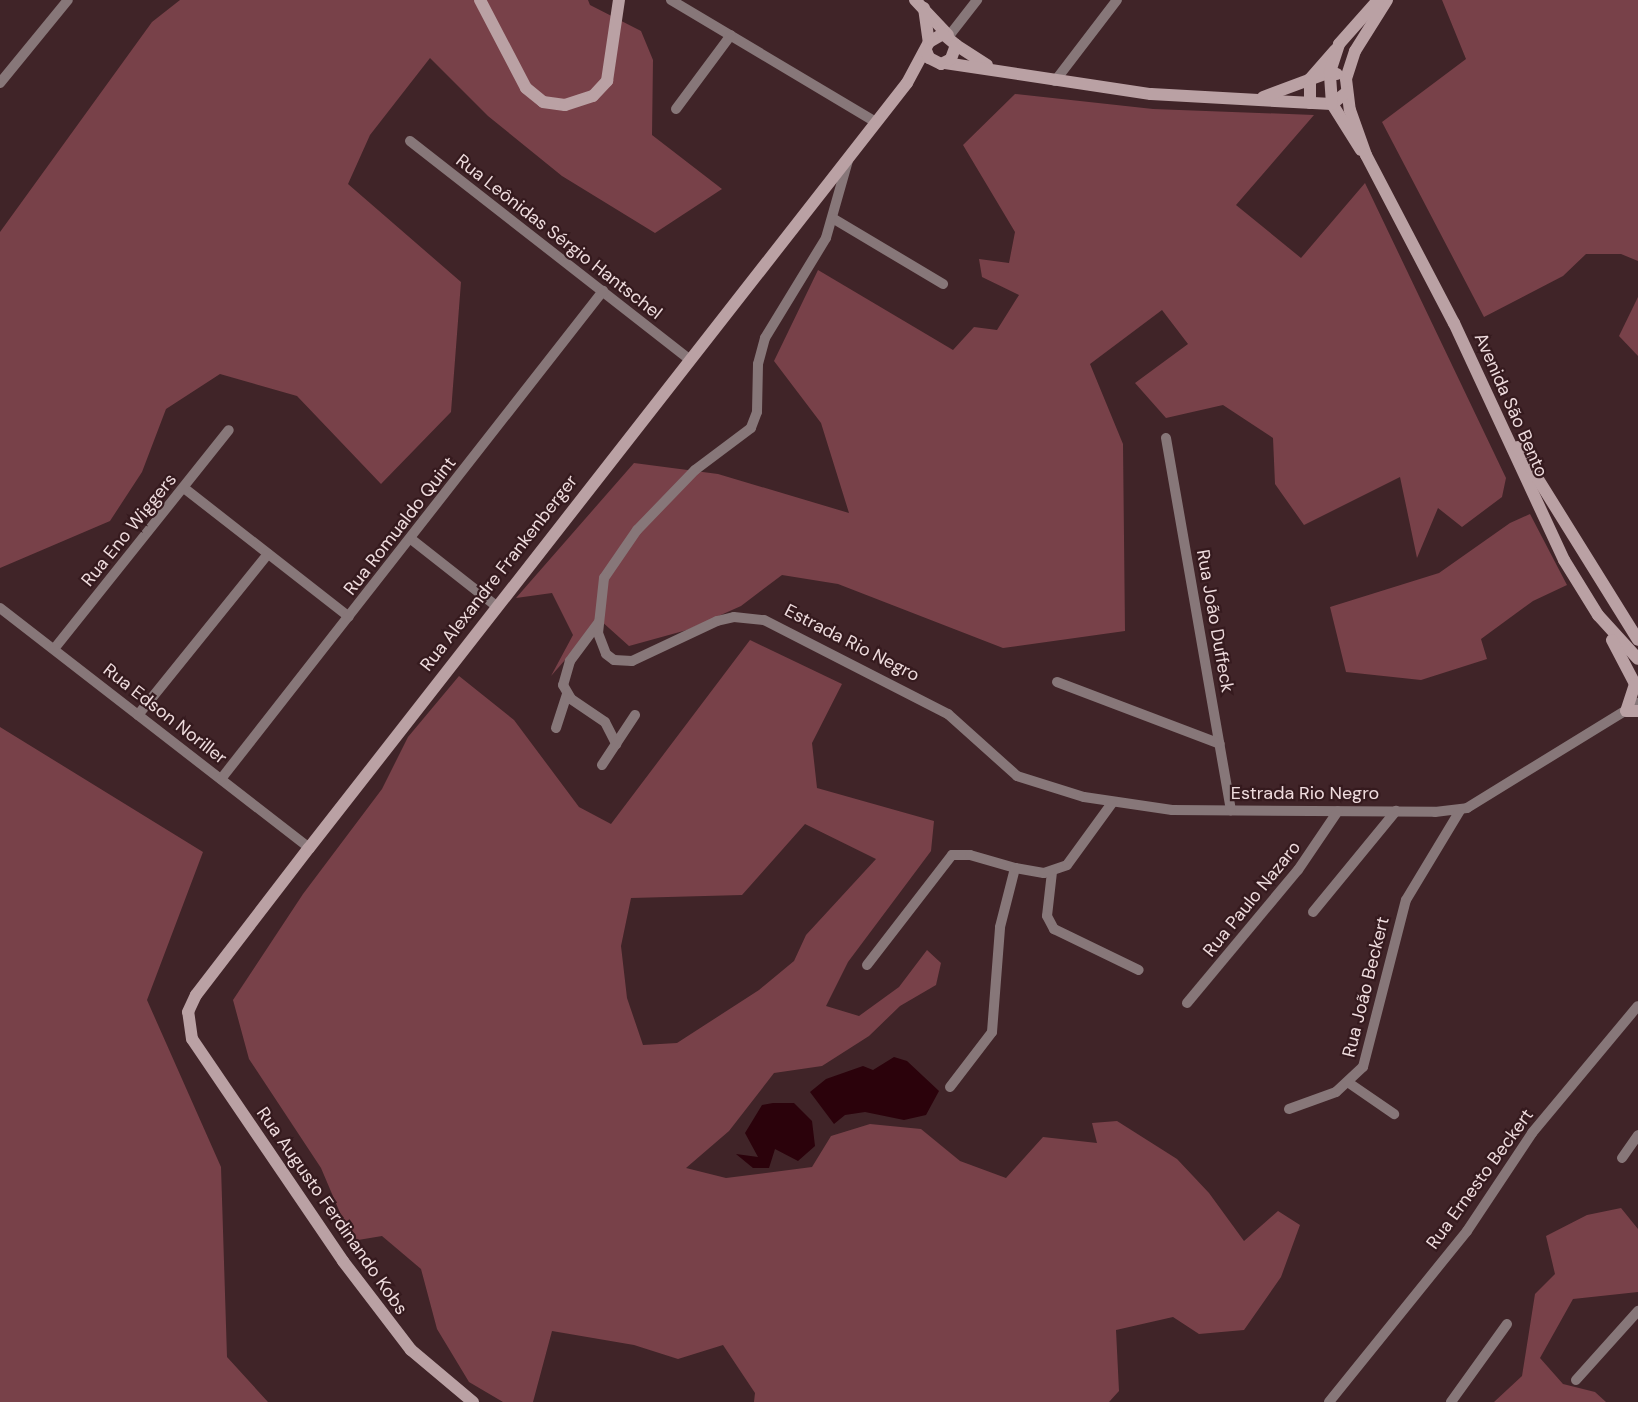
<!DOCTYPE html>
<meta charset="utf-8">
<style>
body{margin:0}
#map{position:relative;width:1638px;height:1402px;overflow:hidden;background:#402428;font-family:"DM Sans",sans-serif}
div>[style]{position:absolute}
.green>*{inset:0;background:#784149}
.water>*{inset:0;background:#2b020b}
.street>*{height:10px;margin:-5px;padding:0 5px;transform-origin:5px;border-radius:5px;background:#877779}
.secondary>*{height:12px;margin:-6px;padding:0 6px;transform-origin:6px;border-radius:6px;background:#baa1a4}
span{translate:-50% -50%;white-space:nowrap;text-align:center;line-height:1.15;-webkit-text-stroke:4.5px #351a1e;paint-order:stroke}
.street-label{font-size:18px;color:#efdcde}
</style>
<div id="map">
<div class="green">
<i style="clip-path:polygon(180px 0,588px 0,590px 5px,641px 31px,653px 60px,652px 135px,722px 189px,655px 233px,562px 176px,488px 116px,430px 58px,370px 135px,348px 184px,461px 282px,451px 412px,381px 484px,297px 396px,220px 374px,166px 409px,142px 472px,110px 521px,0 568px,0 232px,152px 22px)"></i>
<i style="clip-path:polygon(1442px 0,1638px 0,1638px 261px,1621px 254px,1586px 254px,1563px 276px,1484px 317px,1382px 122px,1466px 59px)"></i>
<i style="clip-path:polygon(1015px 94px,1153px 109px,1314px 115px,1236px 205px,1301px 258px,1365px 183px,1506px 478px,1502px 497px,1462px 527px,1438px 508px,1417px 558px,1400px 477px,1304px 525px,1275px 484px,1273px 438px,1223px 405px,1166px 418px,1135px 383px,1188px 344px,1162px 310px,1090px 364px,1123px 444px,1125px 631px,1003px 648px,838px 584px,782px 575px,741px 606px,687px 630px,629px 646px,600px 620px,551px 676px,573px 635px,552px 593px,516px 598px,634px 463px,718px 474px,849px 513px,821px 423px,774px 361px,818px 270px,953px 350px,974px 327px,997px 330px,1019px 295px,982px 277px,979px 259px,1009px 263px,1015px 232px,963px 145px)"></i>
<i style="clip-path:polygon(1638px 297px,1638px 356px,1619px 336px)"></i>
<i style="clip-path:polygon(1530px 514px,1567px 585px,1533px 601px,1481px 639px,1487px 659px,1421px 680px,1346px 672px,1330px 607px,1439px 573px,1510px 523px)"></i>
<i style="clip-path:polygon(evenodd,750px 640px,842px 684px,812px 743px,817px 788px,934px 821px,931px 851px,848px 962px,826px 1006px,859px 1016px,899px 987px,927px 950px,941px 963px,936px 985px,900px 1006px,869px 1036px,822px 1066px,774px 1073px,729px 1131px,686px 1168px,726px 1178px,812px 1167px,831px 1136px,870px 1124px,921px 1129px,960px 1161px,1006px 1178px,1043px 1137px,1097px 1143px,1092px 1123px,1117px 1121px,1177px 1159px,1209px 1193px,1244px 1241px,1278px 1211px,1300px 1225px,1281px 1277px,1244px 1330px,1199px 1334px,1173px 1317px,1116px 1330px,1119px 1391px,1109px 1402px,754px 1402px,755px 1393px,723px 1345px,678px 1359px,634px 1345px,552px 1331px,533px 1402px,503px 1402px,469px 1382px,437px 1329px,421px 1269px,382px 1236px,352px 1241px,321px 1168px,249px 1059px,233px 1000px,303px 894px,382px 789px,408px 737px,459px 676px,514px 720px,579px 807px,611px 824px,750px 640px,805px 824px,876px 859px,806px 935px,794px 961px,759px 990px,677px 1043px,643px 1045px,627px 998px,621px 946px,631px 898px,742px 895px,805px 824px)"></i>
<i style="clip-path:polygon(0 727px,203px 852px,147px 1000px,221px 1167px,227px 1357px,268px 1402px,0 1402px)"></i>
<i style="clip-path:polygon(1621px 1208px,1638px 1229px,1638px 1292px,1573px 1299px,1540px 1358px,1563px 1384px,1595px 1392px,1606px 1402px,1494px 1402px,1522px 1376px,1535px 1294px,1555px 1274px,1546px 1236px,1587px 1215px)"></i>
</div>
<div class="water">
<i style="clip-path:polygon(894px 1057px,907px 1061px,939px 1091px,926px 1115px,904px 1120px,865px 1112px,845px 1115px,834px 1124px,810px 1092px,826px 1079px,863px 1066px,873px 1070px)"></i>
<i style="clip-path:polygon(773px 1103px,794px 1103px,812px 1121px,815px 1146px,798px 1161px,775px 1149px,769px 1168px,753px 1168px,736px 1154px,758px 1157px,745px 1133px,762px 1105px)"></i>
</div>
<div class="street">
<i style="left:671px;top:0;width:239px;rotate:30.8deg"></i>
<i style="left:949px;top:36px;width:46px;rotate:-52.1deg"></i>
<i style="left:1055px;top:81px;width:102px;rotate:-52.6deg"></i>
<i style="left:0;top:83px;width:107px;rotate:-50.7deg"></i>
<i style="left:676px;top:109px;width:92px;rotate:-53.4deg"></i>
<i style="left:410px;top:141px;width:354px;rotate:38deg"></i>
<i style="left:849px;top:157px;width:84px;rotate:105.9deg"></i>
<i style="left:826px;top:238px;width:117px;rotate:121.4deg"></i>
<i style="left:765px;top:338px;width:27px;rotate:105deg"></i>
<i style="left:758px;top:364px;width:48px;rotate:91.2deg"></i>
<i style="left:757px;top:412px;width:17px;rotate:111deg"></i>
<i style="left:751px;top:428px;width:70px;rotate:143.1deg"></i>
<i style="left:695px;top:470px;width:83px;rotate:134deg"></i>
<i style="left:637px;top:530px;width:58px;rotate:124.5deg"></i>
<i style="left:604px;top:578px;width:55px;rotate:96.2deg"></i>
<i style="left:598px;top:633px;width:22px;rotate:69deg"></i>
<i style="left:606px;top:654px;width:10px;rotate:37deg"></i>
<i style="left:614px;top:660px;width:18px;rotate:3deg"></i>
<i style="left:632px;top:661px;width:94px;rotate:-25.2deg"></i>
<i style="left:717px;top:621px;width:17px;rotate:-13deg"></i>
<i style="left:734px;top:617px;width:30px;rotate:6deg"></i>
<i style="left:764px;top:620px;width:207px;rotate:27.1deg"></i>
<i style="left:948px;top:714px;width:93px;rotate:41.9deg"></i>
<i style="left:1017px;top:776px;width:70px;rotate:17.4deg"></i>
<i style="left:1084px;top:797px;width:89px;rotate:8.4deg"></i>
<i style="left:1172px;top:810px;width:263px;rotate:0.4deg"></i>
<i style="left:1435px;top:812px;width:32px;rotate:-7deg"></i>
<i style="left:1467px;top:808px;width:201px;rotate:-31.6deg"></i>
<i style="left:834px;top:219px;width:127px;rotate:30.8deg"></i>
<i style="left:1166px;top:438px;width:378px;rotate:80.1deg"></i>
<i style="left:184px;top:488px;width:209px;rotate:38deg"></i>
<i style="left:411px;top:539px;width:108px;rotate:38.2deg"></i>
<i style="left:0;top:608px;width:391px;rotate:37.8deg"></i>
<i style="left:599px;top:622px;width:49px;rotate:126.6deg"></i>
<i style="left:570px;top:661px;width:25px;rotate:106deg"></i>
<i style="left:563px;top:685px;width:16px;rotate:60deg"></i>
<i style="left:571px;top:699px;width:41px;rotate:34.1deg"></i>
<i style="left:605px;top:722px;width:25px;rotate:63deg"></i>
<i style="left:54px;top:649px;width:280px;rotate:-51.4deg"></i>
<i style="left:1057px;top:682px;width:174px;rotate:20.8deg"></i>
<i style="left:138px;top:715px;width:207px;rotate:-51.1deg"></i>
<i style="left:556px;top:728px;width:36px;rotate:-72deg"></i>
<i style="left:602px;top:765px;width:60px;rotate:-56.6deg"></i>
<i style="left:221px;top:779px;width:620px;rotate:-51.95deg"></i>
<i style="left:1052px;top:872px;width:44px;rotate:96.5deg"></i>
<i style="left:1047px;top:916px;width:15px;rotate:62deg"></i>
<i style="left:1054px;top:929px;width:94px;rotate:25.8deg"></i>
<i style="left:1313px;top:912px;width:131px;rotate:-50.6deg"></i>
<i style="left:867px;top:965px;width:139px;rotate:-52.3deg"></i>
<i style="left:952px;top:855px;width:18px"></i>
<i style="left:970px;top:855px;width:47px;rotate:16.1deg"></i>
<i style="left:1187px;top:1003px;width:173px;rotate:-50.2deg"></i>
<i style="left:1298px;top:870px;width:71px;rotate:-55.9deg"></i>
<i style="left:1349px;top:1083px;width:55px;rotate:34.6deg"></i>
<i style="left:950px;top:1087px;width:69px;rotate:-52.6deg"></i>
<i style="left:992px;top:1032px;width:105px;rotate:-85.6deg"></i>
<i style="left:1000px;top:927px;width:61px;rotate:-75.7deg"></i>
<i style="left:1015px;top:868px;width:29px;rotate:10deg"></i>
<i style="left:1044px;top:873px;width:24px;rotate:-19deg"></i>
<i style="left:1067px;top:865px;width:77px;rotate:-54deg"></i>
<i style="left:1289px;top:1109px;width:50px;rotate:-19.9deg"></i>
<i style="left:1336px;top:1092px;width:37px;rotate:-43deg"></i>
<i style="left:1363px;top:1067px;width:172px;rotate:-75.6deg"></i>
<i style="left:1406px;top:900px;width:106px;rotate:-58.9deg"></i>
<i style="left:1622px;top:1158px;width:28px;rotate:-55deg"></i>
<i style="left:1576px;top:1380px;width:93px;rotate:-48.1deg"></i>
<i style="left:1329px;top:1402px;width:220px;rotate:-51.1deg"></i>
<i style="left:1467px;top:1231px;width:118px;rotate:-56.4deg"></i>
<i style="left:1532px;top:1133px;width:165px;rotate:-50.2deg"></i>
<i style="left:1451px;top:1402px;width:96px;rotate:-54.3deg"></i>
</div>
<div class="secondary">
<i style="left:480px;top:0;width:99px;rotate:62.4deg"></i>
<i style="left:526px;top:88px;width:22px;rotate:39deg"></i>
<i style="left:543px;top:102px;width:22px;rotate:8deg"></i>
<i style="left:565px;top:105px;width:29px;rotate:-18deg"></i>
<i style="left:593px;top:96px;width:21px;rotate:-47deg"></i>
<i style="left:607px;top:81px;width:82px;rotate:-81.6deg"></i>
<i style="left:915px;top:0;width:48px;rotate:46.7deg"></i>
<i style="left:1387px;top:0;width:60px;rotate:122.1deg"></i>
<i style="left:1355px;top:51px;width:29px;rotate:108deg"></i>
<i style="left:1346px;top:79px;width:31px;rotate:83deg"></i>
<i style="left:1350px;top:110px;width:48px;rotate:70.4deg"></i>
<i style="left:1366px;top:155px;width:190px;rotate:62.4deg"></i>
<i style="left:1454px;top:323px;width:261px;rotate:65.1deg"></i>
<i style="left:1564px;top:560px;width:65px;rotate:58.3deg"></i>
<i style="left:1598px;top:615px;width:59px;rotate:47.7deg"></i>
<i style="left:924px;top:8px;width:34px;rotate:82deg"></i>
<i style="left:956px;top:45px;width:37px;rotate:33deg"></i>
<i style="left:945px;top:63px;width:208px;rotate:8.6deg"></i>
<i style="left:1151px;top:94px;width:181px;rotate:3.2deg"></i>
<i style="left:1332px;top:104px;width:19px;rotate:-39deg"></i>
<i style="left:1263px;top:97px;width:72px;rotate:-20.5deg"></i>
<i style="left:1330px;top:72px;width:7px;rotate:16deg"></i>
<i style="left:1310px;top:103px;width:24px;rotate:-90deg"></i>
<i style="left:1310px;top:79px;width:38px;rotate:-49deg"></i>
<i style="left:1361px;top:150px;width:54px;rotate:-122.2deg"></i>
<i style="left:1332px;top:104px;width:32px;rotate:-94deg"></i>
<i style="left:1330px;top:72px;width:29px;rotate:-72deg"></i>
<i style="left:1339px;top:44px;width:59px;rotate:-48.4deg"></i>
<i style="left:1518px;top:447px;width:227px;rotate:58.1deg"></i>
<i style="left:1612px;top:640px;width:50px;rotate:62.4deg"></i>
<i style="left:1635px;top:684px;width:28px;rotate:108deg"></i>
<i style="left:1626px;top:711px;width:12px"></i>
<i style="left:473px;top:1402px;width:81px;rotate:-140deg"></i>
<i style="left:411px;top:1350px;width:112px;rotate:-127.4deg"></i>
<i style="left:343px;top:1261px;width:268px;rotate:-124.2deg"></i>
<i style="left:192px;top:1039px;width:27px;rotate:-98deg"></i>
<i style="left:188px;top:1012px;width:19px;rotate:-65deg"></i>
<i style="left:196px;top:995px;width:185px;rotate:-52.5deg"></i>
<i style="left:309px;top:848px;width:971px;rotate:-51.99deg"></i>
<i style="left:907px;top:83px;width:47px;rotate:-61.8deg"></i>
<i style="left:929px;top:42px;width:16px;rotate:-30deg"></i>
<i style="left:943px;top:34px;width:17px;rotate:40deg"></i>
<i style="left:956px;top:45px;width:15px;rotate:110deg"></i>
<i style="left:951px;top:59px;width:11px;rotate:153deg"></i>
<i style="left:941px;top:64px;width:13px;rotate:-153deg"></i>
<i style="left:929px;top:58px;width:9px;rotate:-111deg"></i>
</div>
<div class="street-label">
<span style="left:559px;top:237px;rotate:38deg">Rua Leônidas Sérgio Hantschel</span>
<span style="left:1511px;top:405px;rotate:66deg">Avenida São Bento</span>
<span style="left:400px;top:526px;rotate:-52deg">Rua Romualdo Quint</span>
<span style="left:129px;top:530px;rotate:-51deg">Rua Eno Wiggers</span>
<span style="left:499px;top:573px;rotate:-52deg">Rua Alexandre Frankenberger</span>
<span style="left:1215px;top:621px;rotate:80deg">Rua João Duffeck</span>
<span style="left:852px;top:643px;rotate:27deg">Estrada Rio Negro</span>
<span style="left:165px;top:714px;rotate:38deg">Rua Edson Noriller</span>
<span style="left:1305px;top:793px">Estrada Rio Negro</span>
<span style="left:1252px;top:899px;rotate:-51deg">Rua Paulo Nazaro</span>
<span style="left:1366px;top:987px;rotate:-76deg">Rua João Beckert</span>
<span style="left:1480px;top:1179px;rotate:-54deg">Rua Ernesto Beckert</span>
<span style="left:332px;top:1211px;rotate:55deg">Rua Augusto Ferdinando Kobs</span>
</div>
</div>
